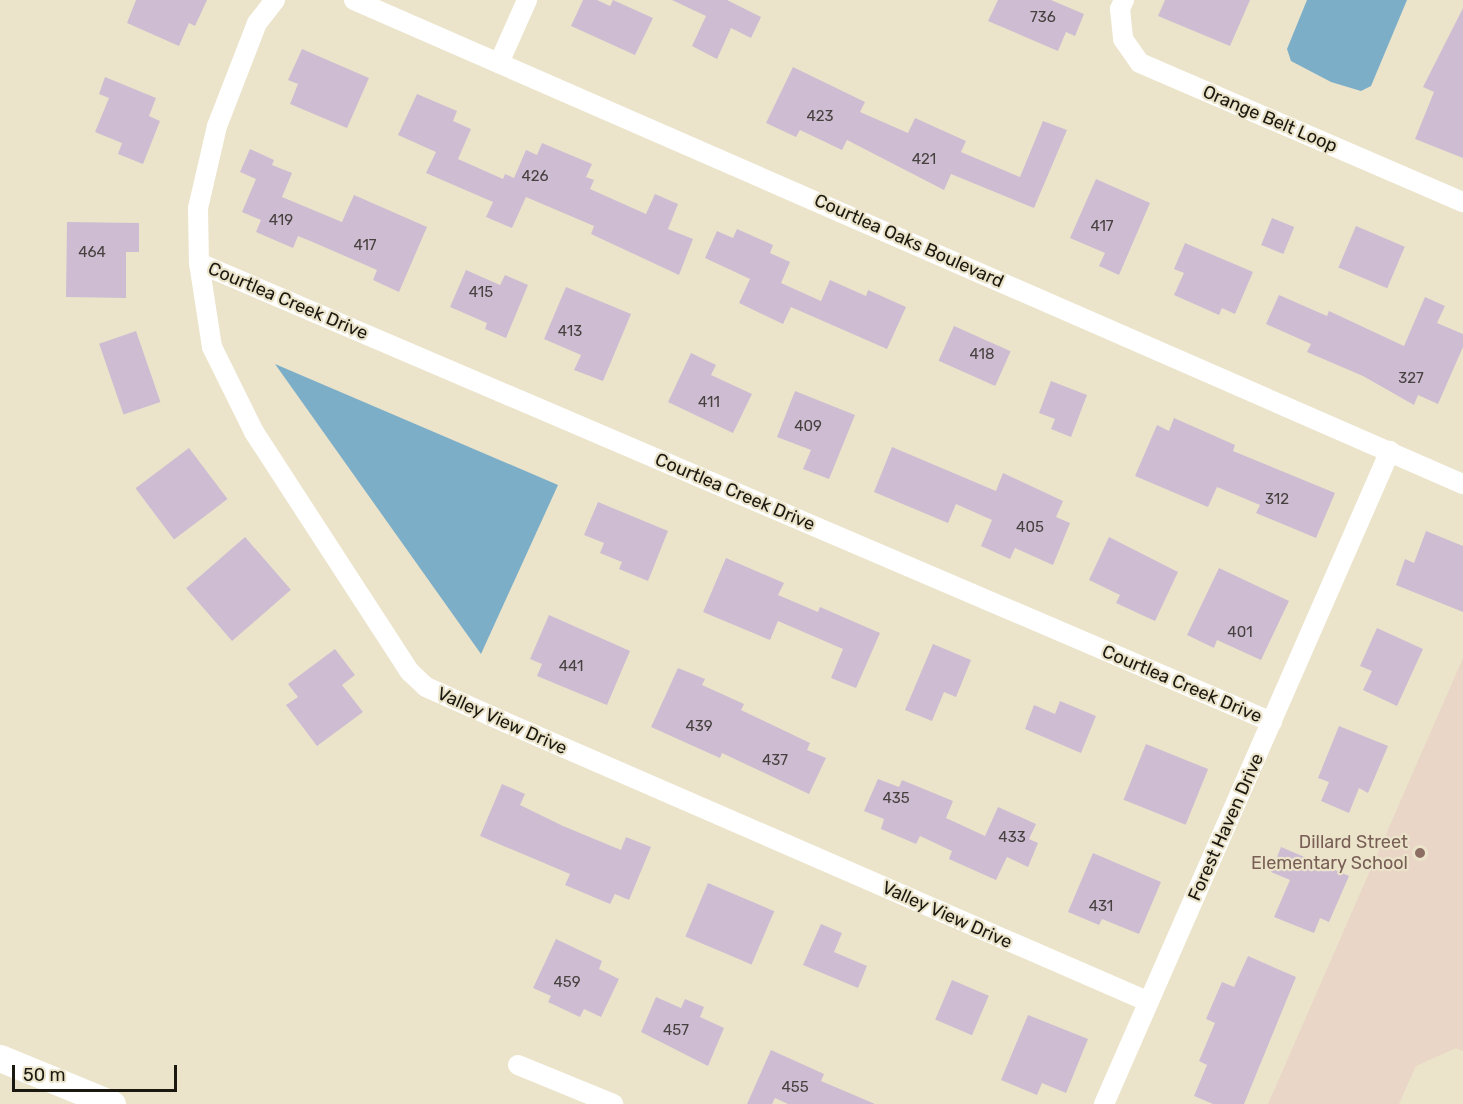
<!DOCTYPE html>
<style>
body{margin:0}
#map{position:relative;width:1463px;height:1104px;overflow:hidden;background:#ebe4cb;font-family:Rubik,sans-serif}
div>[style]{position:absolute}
.education>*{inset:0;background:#e9d6c6}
.water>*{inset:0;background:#7daec8}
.building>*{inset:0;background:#cebdd2;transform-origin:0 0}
.street>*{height:20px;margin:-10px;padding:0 10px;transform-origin:10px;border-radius:10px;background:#fff}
.secondary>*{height:27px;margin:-13.5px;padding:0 13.5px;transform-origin:13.5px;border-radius:13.5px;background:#fff}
.dots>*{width:16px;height:16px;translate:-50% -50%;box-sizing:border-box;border:3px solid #ebe4cb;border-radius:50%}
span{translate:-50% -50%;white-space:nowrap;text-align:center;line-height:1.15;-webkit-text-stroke:4.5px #ebe4cb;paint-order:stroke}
.number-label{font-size:15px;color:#474140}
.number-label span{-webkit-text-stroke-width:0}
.street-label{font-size:18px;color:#1a180f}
.education-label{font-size:18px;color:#785e54}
.right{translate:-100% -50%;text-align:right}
.scale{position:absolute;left:12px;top:1065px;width:165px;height:27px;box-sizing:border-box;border:3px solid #1a180f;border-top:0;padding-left:8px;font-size:18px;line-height:21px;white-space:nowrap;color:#1a180f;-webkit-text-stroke:4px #ebe4cb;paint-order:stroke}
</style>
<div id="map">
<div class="education">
<i style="clip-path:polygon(1463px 658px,1463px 1051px,1456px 1048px,1416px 1066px,1399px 1104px,1268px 1104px)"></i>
</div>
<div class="water">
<i style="clip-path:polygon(1307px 0,1407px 0,1371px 86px,1361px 91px,1331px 82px,1291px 61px,1287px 49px)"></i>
<i style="clip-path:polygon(275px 364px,558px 485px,481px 654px)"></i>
</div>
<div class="building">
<i style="clip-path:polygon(136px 0,207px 0,195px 26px,189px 23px,179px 46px,127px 23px)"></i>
<i style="clip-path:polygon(583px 0,597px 0,610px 6px,613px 0,653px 18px,635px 55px,571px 26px)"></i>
<i style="clip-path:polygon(672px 0,727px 0,761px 17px,751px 38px,731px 28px,717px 59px,692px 46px,706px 16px)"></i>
<i style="clip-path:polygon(998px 0,1051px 0,1084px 14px,1075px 36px,1066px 32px,1058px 51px,988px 21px)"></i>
<i style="clip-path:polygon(1165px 0,1250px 0,1230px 46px,1158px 16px)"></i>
<i style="clip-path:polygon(1463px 8px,1463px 158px,1415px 139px,1434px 92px,1423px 87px)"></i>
<i style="clip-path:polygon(302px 49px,369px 78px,347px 128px,290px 104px,298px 84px,288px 80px)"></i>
<i style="clip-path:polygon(793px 67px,865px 102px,860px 112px,908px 133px,915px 118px,966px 141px,961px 152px,1020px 177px,1043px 121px,1067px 130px,1034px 208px,951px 174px,944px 190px,847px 140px,842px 150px,800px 130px,796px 137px,766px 123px)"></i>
<i style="clip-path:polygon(105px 77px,156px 98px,149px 116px,160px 121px,143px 164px,118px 154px,122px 143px,95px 132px,109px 98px,99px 94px)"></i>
<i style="clip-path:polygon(417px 94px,457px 111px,453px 121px,471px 129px,458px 159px,503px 179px,505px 174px,514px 178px,526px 150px,537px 155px,542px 143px,592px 164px,586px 177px,594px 180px,590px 189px,646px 214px,655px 194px,678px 204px,668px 229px,693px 239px,679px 275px,591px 234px,594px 226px,526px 197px,512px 228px,486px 217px,493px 202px,426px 173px,436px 152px,398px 135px)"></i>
<i style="clip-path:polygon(250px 149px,274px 160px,272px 165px,292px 173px,282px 197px,342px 222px,354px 195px,427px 227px,399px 292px,373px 280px,377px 270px,315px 243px,298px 236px,293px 248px,256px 232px,261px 220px,242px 212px,256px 179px,240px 172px)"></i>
<i style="clip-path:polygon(1096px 179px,1150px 203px,1119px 275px,1099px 266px,1105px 253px,1070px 238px)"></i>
<i style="left:1272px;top:218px;width:24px;height:29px;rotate:22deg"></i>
<i style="clip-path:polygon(67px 222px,139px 223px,139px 252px,126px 252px,126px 298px,66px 297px)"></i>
<i style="left:1356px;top:226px;width:53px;height:45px;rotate:23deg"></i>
<i style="clip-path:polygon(737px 229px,773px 245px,770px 253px,790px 262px,781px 283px,821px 301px,830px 280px,866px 296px,868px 290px,906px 307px,887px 349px,791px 307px,783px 324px,739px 303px,750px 279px,705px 258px,717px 231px,733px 238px)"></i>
<i style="clip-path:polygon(1185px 243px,1253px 272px,1235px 314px,1222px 308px,1219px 315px,1174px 295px,1184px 273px,1174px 269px)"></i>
<i style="clip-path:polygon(466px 270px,500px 285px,505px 275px,528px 285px,506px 338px,485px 329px,487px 323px,450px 307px)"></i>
<i style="clip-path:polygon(566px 287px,631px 314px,603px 381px,574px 370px,581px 355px,544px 339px)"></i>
<i style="clip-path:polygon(1279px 295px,1327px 316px,1329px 311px,1404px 346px,1425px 297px,1445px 306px,1437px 323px,1463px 334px,1463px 347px,1438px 404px,1418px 395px,1414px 405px,1363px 376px,1307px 352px,1311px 344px,1266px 324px)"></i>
<i style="left:954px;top:326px;width:62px;height:38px;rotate:24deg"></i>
<i style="left:136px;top:331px;width:75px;height:39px;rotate:71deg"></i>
<i style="clip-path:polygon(691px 353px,716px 365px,711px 375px,752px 394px,733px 433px,668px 402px)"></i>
<i style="clip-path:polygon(1051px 381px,1087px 395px,1071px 437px,1051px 429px,1055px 419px,1039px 413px)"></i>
<i style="clip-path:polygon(795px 391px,855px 415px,829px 479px,803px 469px,811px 450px,777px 437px)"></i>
<i style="clip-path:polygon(1174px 418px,1235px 445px,1233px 451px,1335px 493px,1316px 538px,1256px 513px,1260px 505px,1217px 487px,1208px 507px,1135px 476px,1157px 425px,1169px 431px)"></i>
<i style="clip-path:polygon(892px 447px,996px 491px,1003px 473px,1063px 501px,1056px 517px,1070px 523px,1053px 565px,1015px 548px,1010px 559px,981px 546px,992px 520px,956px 504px,948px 523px,874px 492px)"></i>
<i style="left:189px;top:448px;width:64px;height:67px;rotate:53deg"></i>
<i style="clip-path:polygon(598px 502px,668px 531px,648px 581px,619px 569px,622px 562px,600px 553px,604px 543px,584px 535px)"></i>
<i style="clip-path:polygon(1426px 531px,1463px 546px,1463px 612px,1396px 585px,1405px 559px,1414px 563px)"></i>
<i style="left:245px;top:537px;width:70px;height:78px;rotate:49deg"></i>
<i style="clip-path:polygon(1109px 537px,1178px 572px,1155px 621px,1116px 603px,1120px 595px,1089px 580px)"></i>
<i style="clip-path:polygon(726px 558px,784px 583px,778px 595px,818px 612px,820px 607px,880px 633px,856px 688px,831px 678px,843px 649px,778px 621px,770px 640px,703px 612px)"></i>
<i style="clip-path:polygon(1219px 568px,1289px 601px,1261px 660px,1217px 640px,1214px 648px,1187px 635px)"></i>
<i style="clip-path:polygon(549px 615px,630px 651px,607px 705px,537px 676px,542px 664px,530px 659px)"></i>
<i style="clip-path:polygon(1377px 628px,1423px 649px,1397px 706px,1363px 690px,1372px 671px,1360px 666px)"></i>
<i style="clip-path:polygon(933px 644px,971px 660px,956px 697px,944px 692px,932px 721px,905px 710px)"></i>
<i style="clip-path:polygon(335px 649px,355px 675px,342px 685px,363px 712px,317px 746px,286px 705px,298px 697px,288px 684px)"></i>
<i style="clip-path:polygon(678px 668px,705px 679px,702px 685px,744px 704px,741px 710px,810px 743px,807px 750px,826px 758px,809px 794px,722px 753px,720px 758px,651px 727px)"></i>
<i style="clip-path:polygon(1060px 701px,1096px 716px,1081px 753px,1025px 729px,1034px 705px,1055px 714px)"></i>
<i style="clip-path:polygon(1339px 726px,1388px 746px,1368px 793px,1359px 788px,1349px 813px,1321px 801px,1329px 782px,1318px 778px)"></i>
<i style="left:1146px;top:744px;width:67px;height:60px;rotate:22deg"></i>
<i style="clip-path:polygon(878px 779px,899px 787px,902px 780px,953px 801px,946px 818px,985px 836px,998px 807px,1036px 824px,1029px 839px,1038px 843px,1028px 867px,1007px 857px,996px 880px,949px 859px,952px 851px,920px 836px,916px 844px,881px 829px,884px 819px,864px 811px)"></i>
<i style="clip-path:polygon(502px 784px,525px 794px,520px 805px,563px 826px,621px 850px,626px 837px,651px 847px,629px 900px,615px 894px,610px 904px,565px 885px,570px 874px,480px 836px)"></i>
<i style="clip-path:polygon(1281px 847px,1349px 876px,1329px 922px,1320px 918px,1314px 933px,1274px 917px,1290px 880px,1271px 872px)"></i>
<i style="clip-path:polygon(1093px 853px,1161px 882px,1139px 934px,1102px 919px,1099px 925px,1068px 912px)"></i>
<i style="left:708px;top:883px;width:72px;height:58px;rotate:23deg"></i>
<i style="clip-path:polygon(821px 924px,842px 933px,834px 952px,867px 966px,858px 988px,803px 965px)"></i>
<i style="clip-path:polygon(556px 939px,602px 961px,599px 969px,619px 979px,601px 1017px,584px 1009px,580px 1017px,548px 1002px,551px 996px,533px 988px)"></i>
<i style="clip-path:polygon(1248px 956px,1296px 977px,1244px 1104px,1213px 1104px,1194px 1096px,1207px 1065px,1199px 1061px,1215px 1023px,1206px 1019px,1222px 982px,1234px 987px)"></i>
<i style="left:952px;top:980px;width:40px;height:43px;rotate:23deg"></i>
<i style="clip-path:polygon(656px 997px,681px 1008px,685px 999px,704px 1007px,700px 1017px,724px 1028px,708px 1066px,641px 1032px)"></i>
<i style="clip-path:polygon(1028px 1015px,1088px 1039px,1066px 1093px,1042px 1083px,1037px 1095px,1001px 1080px)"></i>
<i style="clip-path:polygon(771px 1050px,824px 1074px,821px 1081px,875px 1104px,788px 1104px,775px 1098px,772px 1104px,747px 1104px)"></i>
</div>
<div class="street">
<i style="left:275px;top:0;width:29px;rotate:128deg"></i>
<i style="left:257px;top:23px;width:110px;rotate:111.2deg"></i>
<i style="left:217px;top:126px;width:84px;rotate:103deg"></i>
<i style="left:198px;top:208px;width:55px;rotate:89deg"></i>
<i style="left:199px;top:263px;width:85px;rotate:81.2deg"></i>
<i style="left:212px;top:347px;width:95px;rotate:63.7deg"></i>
<i style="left:254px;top:432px;width:286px;rotate:57deg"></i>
<i style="left:410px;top:672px;width:22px;rotate:43deg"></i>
<i style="left:426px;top:687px;width:71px;rotate:24deg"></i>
<i style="left:491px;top:716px;width:717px;rotate:23.49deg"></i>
<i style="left:354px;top:0;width:1210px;rotate:23.58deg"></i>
<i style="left:1124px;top:0;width:10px;rotate:114deg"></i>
<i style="left:1120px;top:9px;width:30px;rotate:84deg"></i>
<i style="left:1123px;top:39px;width:29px;rotate:55deg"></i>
<i style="left:1140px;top:63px;width:352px;rotate:23.3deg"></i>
<i style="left:499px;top:63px;width:69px;rotate:-66deg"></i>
<i style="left:199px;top:263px;width:1167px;rotate:23.16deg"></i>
<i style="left:518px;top:1065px;width:103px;rotate:22.3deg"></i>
<i style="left:1104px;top:1104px;width:713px;rotate:-66.35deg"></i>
</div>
<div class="secondary">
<i style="left:0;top:1058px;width:121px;rotate:22.3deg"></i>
</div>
<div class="dots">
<i style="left:1420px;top:853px;background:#8d6e63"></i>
</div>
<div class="number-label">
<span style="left:1043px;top:18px">736</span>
<span style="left:820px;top:117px">423</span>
<span style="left:924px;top:160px">421</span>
<span style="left:535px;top:177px">426</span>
<span style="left:281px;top:221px">419</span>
<span style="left:1102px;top:227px">417</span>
<span style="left:365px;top:246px">417</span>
<span style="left:92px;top:253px">464</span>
<span style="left:481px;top:293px">415</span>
<span style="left:570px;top:332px">413</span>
<span style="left:982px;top:355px">418</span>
<span style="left:1411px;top:379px">327</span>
<span style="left:709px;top:403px">411</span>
<span style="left:808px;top:427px">409</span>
<span style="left:1277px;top:500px">312</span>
<span style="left:1030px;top:528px">405</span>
<span style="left:1240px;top:633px">401</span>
<span style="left:571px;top:667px">441</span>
<span style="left:699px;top:727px">439</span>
<span style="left:775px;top:761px">437</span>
<span style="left:896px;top:799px">435</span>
<span style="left:1012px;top:838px">433</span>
<span style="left:1101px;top:907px">431</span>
<span style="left:567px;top:983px">459</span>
<span style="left:676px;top:1031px">457</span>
<span style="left:795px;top:1088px">455</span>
</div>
<div class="street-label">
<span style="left:1270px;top:119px;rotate:23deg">Orange Belt Loop</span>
<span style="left:909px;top:241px;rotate:24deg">Courtlea Oaks Boulevard</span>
<span style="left:288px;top:301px;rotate:23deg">Courtlea Creek Drive</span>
<span style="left:735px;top:492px;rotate:23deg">Courtlea Creek Drive</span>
<span style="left:1182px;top:684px;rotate:23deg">Courtlea Creek Drive</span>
<span style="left:502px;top:721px;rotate:24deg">Valley View Drive</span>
<span style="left:1226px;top:827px;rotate:-66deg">Forest Haven Drive</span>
<span style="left:947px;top:915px;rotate:24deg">Valley View Drive</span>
</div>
<div class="education-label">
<span class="right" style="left:1408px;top:853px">Dillard Street<br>Elementary School</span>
</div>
<div class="scale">50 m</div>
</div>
